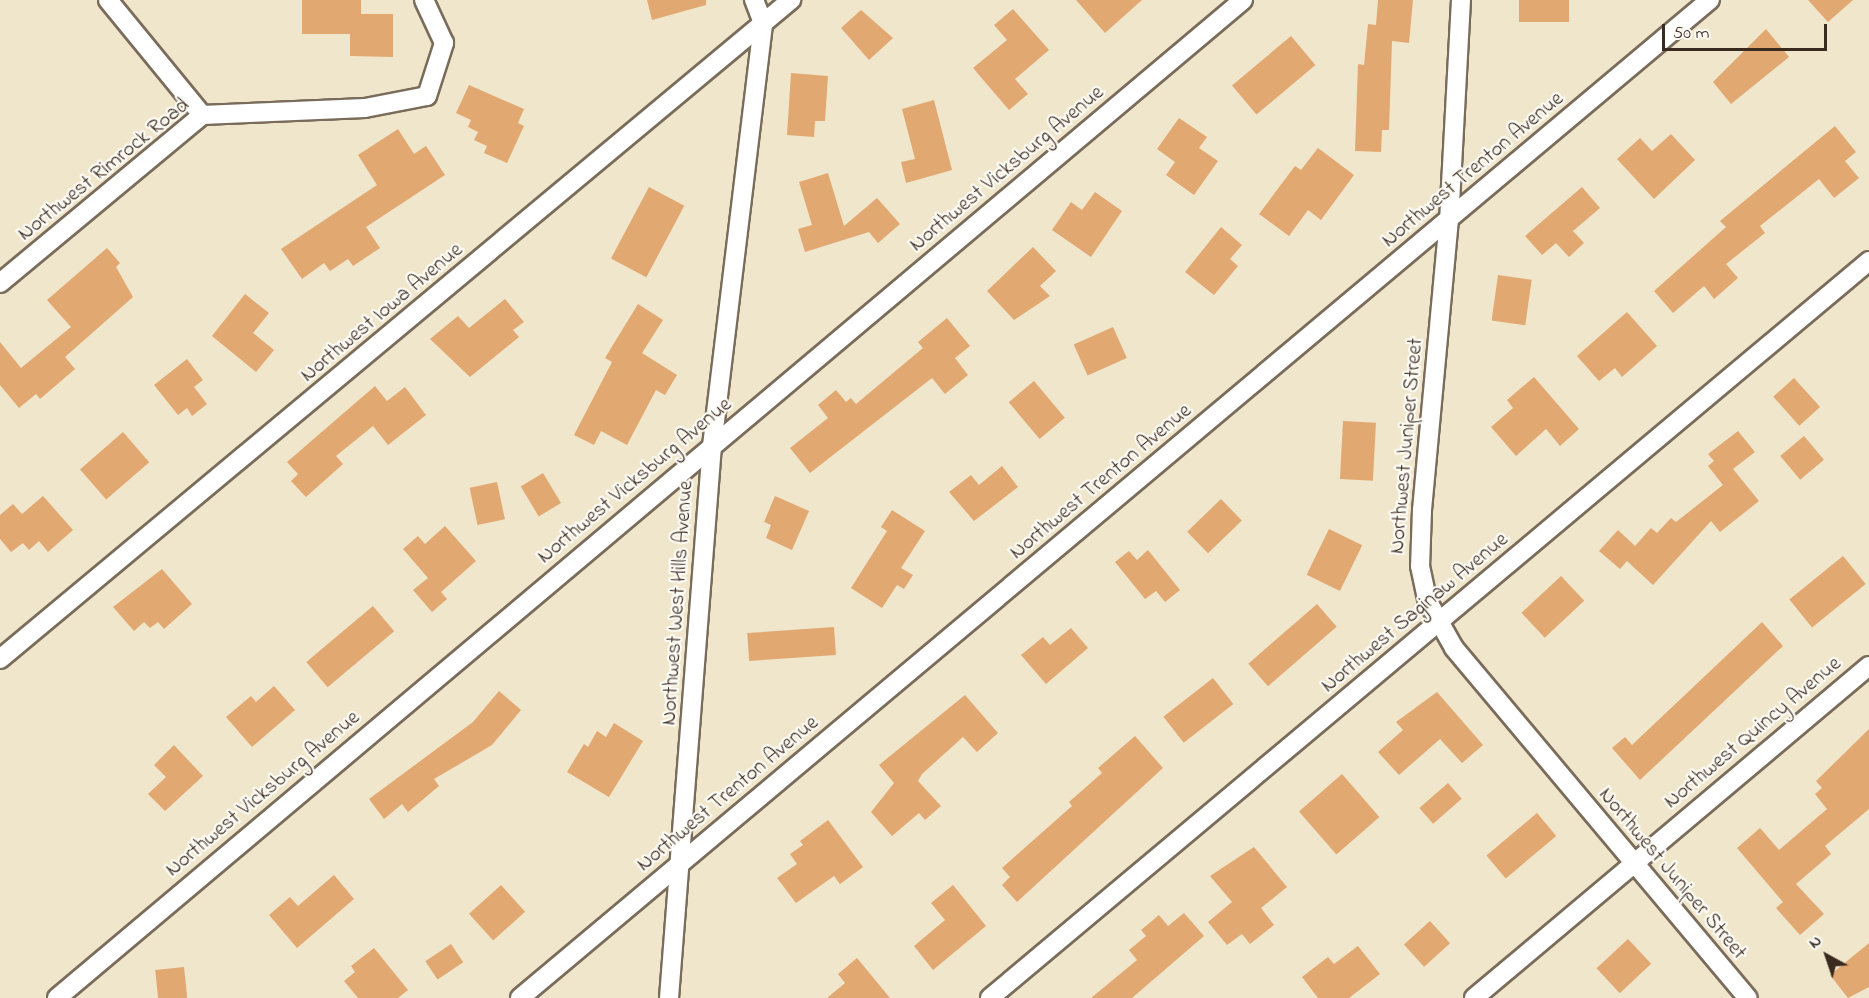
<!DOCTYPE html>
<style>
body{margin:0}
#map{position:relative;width:1869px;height:998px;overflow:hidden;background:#f0e6cb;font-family:"Indie Flower",sans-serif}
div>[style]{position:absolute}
.building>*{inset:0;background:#e2a871;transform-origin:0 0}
.roads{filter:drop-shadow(2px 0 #7a6c5b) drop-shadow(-2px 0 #7a6c5b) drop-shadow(0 2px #7a6c5b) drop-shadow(0 -2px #7a6c5b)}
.minor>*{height:18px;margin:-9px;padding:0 9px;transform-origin:9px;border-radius:9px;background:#fff}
span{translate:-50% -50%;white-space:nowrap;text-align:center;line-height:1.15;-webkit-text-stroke:4.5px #fdfcf7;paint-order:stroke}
.street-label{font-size:21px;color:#3b2a1e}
.north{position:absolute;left:1797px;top:926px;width:60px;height:60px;-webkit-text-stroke:4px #fdfcf7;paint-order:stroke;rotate:320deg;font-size:16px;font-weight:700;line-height:24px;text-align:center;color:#3b2a1e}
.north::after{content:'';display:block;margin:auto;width:21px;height:27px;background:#3b2a1e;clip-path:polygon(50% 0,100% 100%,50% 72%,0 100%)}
.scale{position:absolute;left:1662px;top:24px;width:165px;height:27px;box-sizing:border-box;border:3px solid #3b2a1e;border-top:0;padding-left:8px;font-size:18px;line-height:21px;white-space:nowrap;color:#3b2a1e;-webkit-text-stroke:4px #fdfcf7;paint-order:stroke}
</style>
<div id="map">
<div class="building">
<i style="clip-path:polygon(302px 0,361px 0,361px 14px,393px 14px,393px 57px,350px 56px,350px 34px,302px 34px)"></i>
<i style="clip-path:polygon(647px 0,706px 0,706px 5px,652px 20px)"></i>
<i style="clip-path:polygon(1076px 0,1142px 0,1105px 33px)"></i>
<i style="clip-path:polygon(1378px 0,1413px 0,1409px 43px,1392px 41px,1389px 130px,1382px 130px,1381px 152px,1355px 151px,1358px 64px,1364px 65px,1368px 24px,1376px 25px)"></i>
<i style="left:1519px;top:0;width:50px;height:22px"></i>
<i style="clip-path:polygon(1808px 0,1853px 0,1828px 22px)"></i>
<i style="clip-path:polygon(1013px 9px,1049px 50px,1015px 79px,1028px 94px,1009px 110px,973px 68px,1007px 40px,994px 25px)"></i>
<i style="clip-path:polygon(861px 10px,893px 38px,869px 60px,841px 28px)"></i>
<i style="clip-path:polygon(1766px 29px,1789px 57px,1731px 104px,1713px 82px)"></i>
<i style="left:1291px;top:36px;width:38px;height:77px;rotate:50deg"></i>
<i style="clip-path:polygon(791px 73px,828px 76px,825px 121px,815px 121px,814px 137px,787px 135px)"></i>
<i style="clip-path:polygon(469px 85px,524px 109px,518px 123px,524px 126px,507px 163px,484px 153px,487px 146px,474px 140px,478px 132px,468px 127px,471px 120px,456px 113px)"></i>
<i style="clip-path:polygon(934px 100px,952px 170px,906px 183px,901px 162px,915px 159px,902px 109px)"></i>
<i style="clip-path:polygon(1179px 118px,1207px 137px,1199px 148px,1218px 161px,1194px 195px,1166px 175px,1175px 162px,1157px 149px)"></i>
<i style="clip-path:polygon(1835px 126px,1856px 152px,1845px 161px,1859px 178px,1834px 198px,1819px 179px,1760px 226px,1765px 233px,1726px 264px,1738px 278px,1714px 299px,1704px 286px,1673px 313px,1654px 291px,1726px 227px,1720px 221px)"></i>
<i style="clip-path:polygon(398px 129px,414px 154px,426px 146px,445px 175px,366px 227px,380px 248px,353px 266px,348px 259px,330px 271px,324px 263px,302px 279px,281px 249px,377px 185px,358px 155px)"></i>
<i style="clip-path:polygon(1671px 134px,1695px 160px,1654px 199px,1617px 159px,1640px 138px,1652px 151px)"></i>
<i style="clip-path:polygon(1318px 148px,1354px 175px,1321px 220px,1308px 210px,1289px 236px,1259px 214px,1295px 166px,1301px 170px)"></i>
<i style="clip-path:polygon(828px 173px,844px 226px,877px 198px,900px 224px,878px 243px,869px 232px,805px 252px,798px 229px,812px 225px,799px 182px)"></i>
<i style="left:649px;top:187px;width:40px;height:81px;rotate:28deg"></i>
<i style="clip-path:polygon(1582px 187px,1600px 208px,1573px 231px,1584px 243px,1569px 257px,1556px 243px,1542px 255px,1525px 236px)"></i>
<i style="clip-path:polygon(1095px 192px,1122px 211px,1091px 257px,1052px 230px,1071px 202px,1082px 210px)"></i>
<i style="clip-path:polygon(1221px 227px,1242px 245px,1230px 259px,1238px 266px,1214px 295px,1185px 272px)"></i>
<i style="clip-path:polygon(1033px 247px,1056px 271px,1040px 286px,1050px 296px,1014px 320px,987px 291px)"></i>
<i style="clip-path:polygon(107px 248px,120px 263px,116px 267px,133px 297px,65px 357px,75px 369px,40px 399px,36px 394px,19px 408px,0 385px,0 342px,21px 368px,71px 327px,47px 300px)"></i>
<i style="left:1498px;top:275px;width:34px;height:46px;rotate:8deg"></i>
<i style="clip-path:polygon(245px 294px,269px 313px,253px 333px,274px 350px,256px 372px,212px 336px)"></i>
<i style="clip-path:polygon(505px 299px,524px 322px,513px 330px,519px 337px,470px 377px,430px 339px,458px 316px,469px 328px)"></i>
<i style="clip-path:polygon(638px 304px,663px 320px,642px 353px,677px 375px,665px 395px,656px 390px,627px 445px,601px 431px,594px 445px,574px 435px,612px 362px,605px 358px)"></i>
<i style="clip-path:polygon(1627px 312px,1657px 346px,1622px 377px,1615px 368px,1599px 381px,1577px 356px)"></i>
<i style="clip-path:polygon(947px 318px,970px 346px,955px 358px,968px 375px,945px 394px,932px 378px,810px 473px,790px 448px,828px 418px,818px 405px,836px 390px,846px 402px,851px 398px,856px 404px,923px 348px,918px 342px)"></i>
<i style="left:1113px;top:327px;width:34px;height:43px;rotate:66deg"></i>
<i style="clip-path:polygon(187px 359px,203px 380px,194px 387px,207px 404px,192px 416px,187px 408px,178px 415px,154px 385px)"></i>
<i style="clip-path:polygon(1534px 377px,1579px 429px,1560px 446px,1546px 429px,1516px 456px,1491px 427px,1513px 408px,1507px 400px)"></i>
<i style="left:1794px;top:378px;width:39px;height:28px;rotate:48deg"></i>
<i style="left:1034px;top:381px;width:48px;height:33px;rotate:50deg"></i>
<i style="clip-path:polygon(375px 386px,387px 401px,405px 387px,426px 415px,388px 445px,373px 426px,336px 456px,343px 464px,306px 497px,291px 481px,298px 474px,287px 462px)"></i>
<i style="left:1343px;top:421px;width:33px;height:58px;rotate:3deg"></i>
<i style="clip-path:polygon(1738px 431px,1755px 452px,1733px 469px,1759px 501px,1720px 532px,1711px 521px,1653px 585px,1627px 561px,1620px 569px,1599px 551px,1618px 530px,1635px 546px,1651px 528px,1657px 533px,1671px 518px,1676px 522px,1723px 485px,1708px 466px,1714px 461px,1708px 454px)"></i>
<i style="left:123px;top:432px;width:40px;height:57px;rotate:49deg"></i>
<i style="left:1804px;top:436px;width:31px;height:31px;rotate:50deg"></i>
<i style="clip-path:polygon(1002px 466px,1018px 487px,974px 521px,949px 492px,971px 475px,979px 485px)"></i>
<i style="left:543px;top:473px;width:35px;height:26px;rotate:59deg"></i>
<i style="left:497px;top:482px;width:38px;height:28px;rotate:78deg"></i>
<i style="clip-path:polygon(43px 496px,73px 530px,48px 552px,39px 541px,29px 550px,23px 543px,11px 552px,0 539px,0 515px,13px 504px,22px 514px)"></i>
<i style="clip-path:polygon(775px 496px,809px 511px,792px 550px,766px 538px,771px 525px,764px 522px)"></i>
<i style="left:1221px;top:499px;width:30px;height:47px;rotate:46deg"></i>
<i style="clip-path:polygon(892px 510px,925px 531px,901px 568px,913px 575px,904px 589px,897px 585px,882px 608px,851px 588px,887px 531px,881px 527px)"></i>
<i style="clip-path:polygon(445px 526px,476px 561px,441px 592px,447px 599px,432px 612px,413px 590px,428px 578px,403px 549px,418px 536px,425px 544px)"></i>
<i style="left:1329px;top:529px;width:37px;height:51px;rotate:26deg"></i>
<i style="clip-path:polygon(1148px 550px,1180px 590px,1165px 602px,1156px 591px,1145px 599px,1115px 562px,1129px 551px,1137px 560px)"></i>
<i style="left:1843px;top:556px;width:36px;height:69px;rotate:51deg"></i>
<i style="clip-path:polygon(162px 569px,192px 604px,164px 629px,158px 622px,150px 628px,144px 622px,134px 631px,113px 607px)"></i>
<i style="left:1561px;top:576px;width:34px;height:54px;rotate:47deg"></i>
<i style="left:1317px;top:604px;width:30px;height:91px;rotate:49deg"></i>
<i style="left:373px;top:606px;width:33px;height:87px;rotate:50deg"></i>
<i style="clip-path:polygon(1762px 622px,1783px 646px,1640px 780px,1612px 748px,1625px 737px,1632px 745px)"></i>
<i style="left:834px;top:627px;width:28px;height:87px;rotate:86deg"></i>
<i style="clip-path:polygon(1071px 628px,1088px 648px,1046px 684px,1021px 655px,1043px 637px,1050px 645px)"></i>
<i style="left:1213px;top:678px;width:33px;height:63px;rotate:52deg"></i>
<i style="clip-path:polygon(274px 686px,295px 710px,252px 747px,226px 717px,251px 696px,256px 702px)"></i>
<i style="clip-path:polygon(499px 691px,521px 710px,492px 745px,434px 779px,439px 786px,408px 812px,402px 804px,384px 819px,369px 799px,473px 722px)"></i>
<i style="clip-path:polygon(1437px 692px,1483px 745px,1462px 763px,1440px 739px,1399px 775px,1378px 752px,1403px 730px,1396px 722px)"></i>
<i style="clip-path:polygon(965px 695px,998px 733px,977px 752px,963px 737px,922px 774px,918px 781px,941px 806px,925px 820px,919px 813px,892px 836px,871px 812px,894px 783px,879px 765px)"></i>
<i style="clip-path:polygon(614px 723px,643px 741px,609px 797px,567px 772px,584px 744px,588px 747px,597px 731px,606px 737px)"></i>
<i style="clip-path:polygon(1869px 729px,1869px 809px,1825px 846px,1831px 854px,1796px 884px,1824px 914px,1800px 935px,1776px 908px,1783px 902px,1737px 848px,1760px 828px,1779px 850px,1827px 809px,1815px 794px,1822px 788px,1816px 781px)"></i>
<i style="clip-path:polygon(1135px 736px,1163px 768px,1017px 902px,1002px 885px,1010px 877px,1002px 868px,1072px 806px,1069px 802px,1102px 773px,1098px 768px)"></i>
<i style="clip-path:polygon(174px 745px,203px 776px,165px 811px,148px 794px,166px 777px,154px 765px)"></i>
<i style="left:1342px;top:774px;width:57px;height:57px;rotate:49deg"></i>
<i style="left:1448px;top:783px;width:21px;height:38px;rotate:49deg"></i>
<i style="left:1537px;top:813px;width:30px;height:66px;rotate:50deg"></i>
<i style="clip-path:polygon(828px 820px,863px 867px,840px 884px,834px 876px,796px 903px,777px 878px,797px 864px,790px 854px,803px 845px,800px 841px)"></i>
<i style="clip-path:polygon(1254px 847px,1287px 887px,1261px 908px,1274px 925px,1250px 944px,1242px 934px,1227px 945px,1208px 922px,1232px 902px,1210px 876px)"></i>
<i style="clip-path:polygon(334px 875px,354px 899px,297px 948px,269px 915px,290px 897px,298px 906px)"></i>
<i style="left:501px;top:885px;width:36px;height:43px;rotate:48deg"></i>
<i style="clip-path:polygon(953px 885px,986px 926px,933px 970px,914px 946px,945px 920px,931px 903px)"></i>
<i style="clip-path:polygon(1184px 913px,1204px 936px,1132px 998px,1091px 998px,1137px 960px,1129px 950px,1146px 936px,1141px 930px,1159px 915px,1168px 926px)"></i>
<i style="left:1430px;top:921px;width:30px;height:35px;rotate:48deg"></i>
<i style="left:1628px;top:939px;width:34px;height:43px;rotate:47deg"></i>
<i style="clip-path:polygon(1869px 943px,1869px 987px,1848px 998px,1830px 975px)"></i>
<i style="left:451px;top:944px;width:22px;height:31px;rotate:56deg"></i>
<i style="clip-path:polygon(1358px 946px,1380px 974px,1349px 998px,1318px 998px,1302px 977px,1328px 957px,1334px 964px)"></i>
<i style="clip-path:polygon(374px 948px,408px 990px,398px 998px,358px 998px,344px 981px,355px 972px,351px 966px)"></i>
<i style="clip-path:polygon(857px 958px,890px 998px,827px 998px,845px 983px,838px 974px)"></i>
<i style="left:184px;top:967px;width:31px;height:29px;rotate:84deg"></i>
</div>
<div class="roads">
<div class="minor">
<i style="left:108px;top:0;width:149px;rotate:50.7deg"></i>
<i style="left:1461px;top:0;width:219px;rotate:93.1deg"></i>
<i style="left:1449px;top:219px;width:292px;rotate:95.3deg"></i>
<i style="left:1422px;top:510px;width:56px;rotate:92deg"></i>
<i style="left:1420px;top:566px;width:35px;rotate:78deg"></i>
<i style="left:1427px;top:600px;width:55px;rotate:60.6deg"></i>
<i style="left:1454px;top:648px;width:457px;rotate:50deg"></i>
<i style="left:0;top:283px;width:263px;rotate:-39.7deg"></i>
<i style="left:202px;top:115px;width:163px;rotate:-2.5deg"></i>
<i style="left:365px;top:108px;width:63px;rotate:-11deg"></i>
<i style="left:427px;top:96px;width:56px;rotate:-72.2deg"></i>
<i style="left:444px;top:43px;width:47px;rotate:-114.9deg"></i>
<i style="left:0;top:659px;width:1030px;rotate:-39.8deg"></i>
<i style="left:57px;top:998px;width:1550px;rotate:-40.08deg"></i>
<i style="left:520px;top:998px;width:1553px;rotate:-39.99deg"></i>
<i style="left:669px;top:998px;width:554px;rotate:-85.55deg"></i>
<i style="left:712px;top:446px;width:426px;rotate:-83.1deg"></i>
<i style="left:763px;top:23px;width:25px;rotate:-111deg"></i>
<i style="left:990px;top:998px;width:1147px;rotate:-39.98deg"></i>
<i style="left:1474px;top:998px;width:516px;rotate:-40.05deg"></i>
</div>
</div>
<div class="street-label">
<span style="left:1007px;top:169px;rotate:-40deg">Northwest Vicksburg Avenue</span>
<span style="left:104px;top:170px;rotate:-39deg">Northwest Rimrock Road</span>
<span style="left:1473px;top:170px;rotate:-40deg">Northwest Trenton Avenue</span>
<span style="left:382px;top:313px;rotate:-40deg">Northwest Iowa Avenue</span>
<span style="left:1407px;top:446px;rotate:-85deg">Northwest Juniper Street</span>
<span style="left:635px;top:481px;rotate:-40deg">Northwest Vicksburg Avenue</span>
<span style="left:1101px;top:482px;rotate:-40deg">Northwest Trenton Avenue</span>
<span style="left:678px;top:603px;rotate:-86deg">Northwest West Hills Avenue</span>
<span style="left:1415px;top:613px;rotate:-40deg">Northwest Saginaw Avenue</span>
<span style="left:1753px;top:733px;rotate:-40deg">Northwest Quincy Avenue</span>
<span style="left:263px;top:794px;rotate:-40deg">Northwest Vicksburg Avenue</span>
<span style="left:728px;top:794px;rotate:-40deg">Northwest Trenton Avenue</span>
<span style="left:1672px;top:874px;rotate:50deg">Northwest Juniper Street</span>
</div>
<div class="north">N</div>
<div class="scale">50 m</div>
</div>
